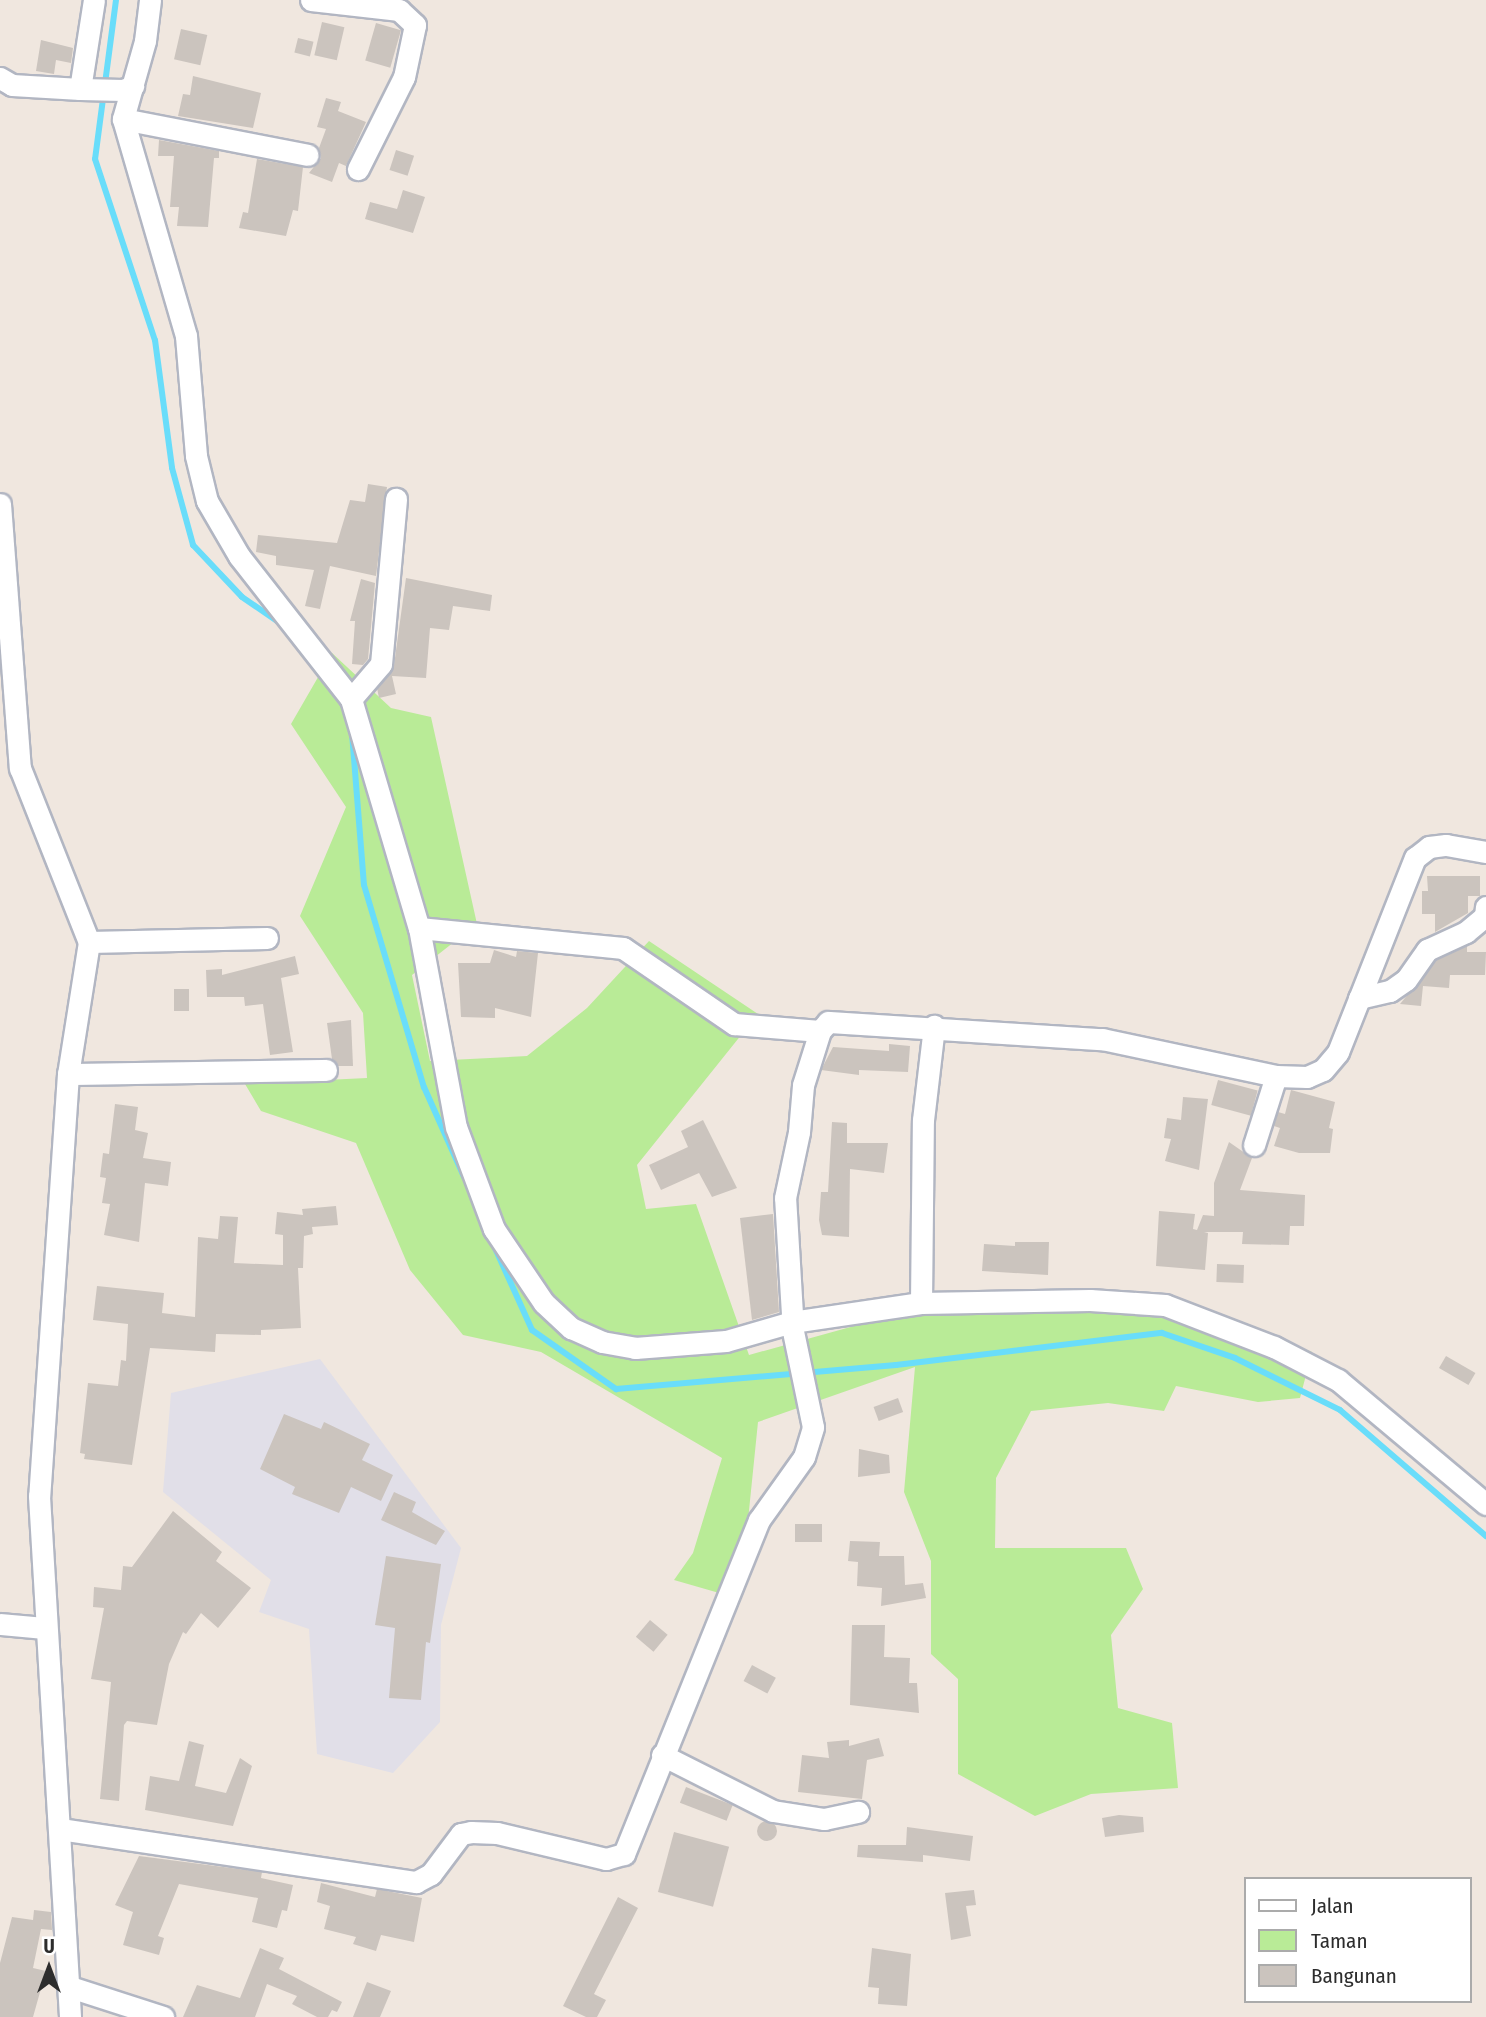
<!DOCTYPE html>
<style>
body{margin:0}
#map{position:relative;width:1486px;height:2017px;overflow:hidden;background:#f0e7df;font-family:"Fira Sans Condensed",sans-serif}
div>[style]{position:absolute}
.industrial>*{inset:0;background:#e1dfe8}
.green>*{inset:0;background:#b9eb97}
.stream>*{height:6px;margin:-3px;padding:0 3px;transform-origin:3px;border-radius:3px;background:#69ddfa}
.building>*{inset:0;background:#cbc4be;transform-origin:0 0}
.round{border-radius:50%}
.roads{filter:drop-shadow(2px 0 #b2b6c2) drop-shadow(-2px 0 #b2b6c2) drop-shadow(0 2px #b2b6c2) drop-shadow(0 -2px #b2b6c2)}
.minor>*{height:21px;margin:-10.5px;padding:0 10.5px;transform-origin:10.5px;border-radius:10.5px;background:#fff}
span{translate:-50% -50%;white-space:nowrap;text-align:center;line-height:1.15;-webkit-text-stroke:6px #fff;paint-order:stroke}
.legend{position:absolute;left:1244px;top:1877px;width:228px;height:126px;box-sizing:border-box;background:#fff;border:2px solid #ababab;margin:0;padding:9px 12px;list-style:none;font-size:21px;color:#2d2d2d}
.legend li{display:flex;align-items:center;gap:14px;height:35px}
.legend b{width:35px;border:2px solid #ababab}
.north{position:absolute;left:14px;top:1933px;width:70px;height:70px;-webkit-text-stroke:5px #fff;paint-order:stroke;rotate:0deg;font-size:19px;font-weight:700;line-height:28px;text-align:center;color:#2d2d2d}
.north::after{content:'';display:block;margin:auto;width:24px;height:32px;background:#2d2d2d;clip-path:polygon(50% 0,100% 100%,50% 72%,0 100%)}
</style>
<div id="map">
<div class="industrial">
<i style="clip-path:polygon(320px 1359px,461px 1548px,441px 1625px,440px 1722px,393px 1773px,317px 1754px,309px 1629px,259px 1612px,271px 1580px,163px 1492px,171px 1393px)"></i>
</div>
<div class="green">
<i style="clip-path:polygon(332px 653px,391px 708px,431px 717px,477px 924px,412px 975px,430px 1061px,527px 1056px,587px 1008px,649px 941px,758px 1014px,637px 1165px,646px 1209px,696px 1204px,749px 1355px,977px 1292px,1217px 1315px,1312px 1352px,1300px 1398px,1258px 1402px,1176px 1386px,1164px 1411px,1108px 1403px,1031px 1411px,996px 1478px,995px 1548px,1126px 1548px,1143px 1589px,1111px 1635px,1118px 1708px,1172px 1723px,1178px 1788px,1091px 1794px,1035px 1816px,958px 1774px,958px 1679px,931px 1654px,931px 1561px,904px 1492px,915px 1367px,758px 1422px,740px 1599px,674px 1580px,693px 1553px,722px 1458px,541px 1352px,463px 1335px,410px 1270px,356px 1143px,261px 1111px,245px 1084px,367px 1078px,363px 1013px,300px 916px,346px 807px,291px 724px)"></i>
</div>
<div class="stream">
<i style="left:116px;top:0;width:160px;rotate:97.5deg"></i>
<i style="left:95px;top:159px;width:191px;rotate:71.7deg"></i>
<i style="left:155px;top:340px;width:129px;rotate:82.4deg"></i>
<i style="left:172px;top:468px;width:80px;rotate:74.7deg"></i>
<i style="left:193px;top:545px;width:71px;rotate:46.7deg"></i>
<i style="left:242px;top:597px;width:46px;rotate:34.4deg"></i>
<i style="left:352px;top:733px;width:152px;rotate:85.5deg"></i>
<i style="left:364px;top:885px;width:211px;rotate:73.5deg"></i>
<i style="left:424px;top:1087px;width:98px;rotate:66deg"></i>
<i style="left:495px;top:1248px;width:90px;rotate:65.7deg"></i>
<i style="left:532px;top:1330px;width:103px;rotate:35.1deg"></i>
<i style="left:616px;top:1389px;width:281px;rotate:-4.9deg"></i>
<i style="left:896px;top:1365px;width:268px;rotate:-6.9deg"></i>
<i style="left:1162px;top:1333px;width:77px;rotate:18.9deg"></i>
<i style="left:1235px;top:1358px;width:117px;rotate:26.3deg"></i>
<i style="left:1340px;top:1410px;width:193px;rotate:40.8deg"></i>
</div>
<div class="building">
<i style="left:322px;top:22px;width:23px;height:34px;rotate:13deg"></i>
<i style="left:376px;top:23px;width:26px;height:39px;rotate:16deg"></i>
<i style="left:181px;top:29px;width:27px;height:31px;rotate:13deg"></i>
<i style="left:298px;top:38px;width:16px;height:15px;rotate:14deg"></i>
<i style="clip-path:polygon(41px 40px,73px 48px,71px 63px,56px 60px,54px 74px,36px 71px)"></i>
<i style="clip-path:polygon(193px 76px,261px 93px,253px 128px,178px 116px,183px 94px,190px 95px)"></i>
<i style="clip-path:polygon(326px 98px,341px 102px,338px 111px,366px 122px,346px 166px,339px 163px,332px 182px,309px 173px,321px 158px,319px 148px,326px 129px,317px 127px)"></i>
<i style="clip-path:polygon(159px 140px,219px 151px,219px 158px,214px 158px,208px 227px,177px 226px,179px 207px,170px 207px,174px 156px,158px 156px)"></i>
<i style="left:396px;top:150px;width:19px;height:21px;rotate:18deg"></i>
<i style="clip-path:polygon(257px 159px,303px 167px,298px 211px,293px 210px,286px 236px,239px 228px,243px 212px,248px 213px)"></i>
<i style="clip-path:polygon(403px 190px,425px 197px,413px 233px,365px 219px,370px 202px,397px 209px)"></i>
<i style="clip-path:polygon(368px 484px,387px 487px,376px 576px,330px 566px,320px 609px,305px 606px,314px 570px,276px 565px,276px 556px,256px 552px,258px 535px,337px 543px,350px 500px,365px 502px)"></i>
<i style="clip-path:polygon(406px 578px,492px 595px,490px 611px,453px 606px,449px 630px,430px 628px,426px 678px,392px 676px,396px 694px,379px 698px,377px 688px,394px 665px)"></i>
<i style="clip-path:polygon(361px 579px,375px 583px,368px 659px,363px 665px,352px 664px,355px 621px,350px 621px)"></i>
<i style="clip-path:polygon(1427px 876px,1480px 876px,1480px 896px,1468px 896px,1468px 913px,1435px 932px,1435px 914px,1422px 914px,1422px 891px,1428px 891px)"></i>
<i style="clip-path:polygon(1467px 946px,1467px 952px,1486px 952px,1485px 975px,1450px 975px,1449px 988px,1423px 986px,1421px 1006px,1400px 1004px,1436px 960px)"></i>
<i style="clip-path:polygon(494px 950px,516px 957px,517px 951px,538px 953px,531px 1017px,495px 1008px,495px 1018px,461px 1017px,458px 963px,490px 963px)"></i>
<i style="clip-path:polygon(295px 956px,299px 974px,281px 978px,293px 1052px,270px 1055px,263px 1004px,245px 1006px,244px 997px,207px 997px,206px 970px,222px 969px,222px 975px)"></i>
<i style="left:174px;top:989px;width:15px;height:22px"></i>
<i style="clip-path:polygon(351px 1020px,353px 1066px,338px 1066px,332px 1059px,327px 1023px)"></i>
<i style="clip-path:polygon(889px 1044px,910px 1046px,908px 1072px,859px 1070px,859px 1075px,821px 1070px,833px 1047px,889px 1051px)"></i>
<i style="left:1218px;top:1080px;width:41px;height:26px;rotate:15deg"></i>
<i style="clip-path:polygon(1291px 1090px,1335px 1102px,1329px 1128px,1333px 1129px,1330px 1153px,1299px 1153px,1274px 1146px,1280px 1128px,1274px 1126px,1278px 1112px,1285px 1114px)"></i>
<i style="clip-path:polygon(1183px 1097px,1208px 1099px,1199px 1170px,1165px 1161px,1171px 1139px,1164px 1138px,1167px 1118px,1181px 1120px)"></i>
<i style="clip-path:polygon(115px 1104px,138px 1107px,135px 1130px,148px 1133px,143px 1158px,171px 1162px,168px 1186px,145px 1183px,139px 1242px,104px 1235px,110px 1204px,102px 1203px,106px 1178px,100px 1177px,103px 1153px,109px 1154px)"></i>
<i style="clip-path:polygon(703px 1120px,737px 1188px,712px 1197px,699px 1173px,661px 1190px,649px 1165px,688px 1147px,681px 1131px)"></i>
<i style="clip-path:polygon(832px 1122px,847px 1123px,847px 1143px,888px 1143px,884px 1173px,850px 1169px,849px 1237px,822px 1235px,819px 1220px,821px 1192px,828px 1192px)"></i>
<i style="clip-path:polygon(1229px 1142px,1252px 1158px,1240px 1190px,1305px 1195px,1304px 1226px,1290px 1226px,1289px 1245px,1242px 1244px,1243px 1232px,1204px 1232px,1208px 1233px,1205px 1270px,1156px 1266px,1159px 1211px,1195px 1214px,1193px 1229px,1197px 1230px,1203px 1215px,1214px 1216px,1214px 1183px)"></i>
<i style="clip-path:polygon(336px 1206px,338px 1225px,312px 1227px,313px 1234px,304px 1236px,303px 1268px,298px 1268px,301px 1328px,261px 1330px,261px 1335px,216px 1334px,215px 1352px,150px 1348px,132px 1465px,84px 1459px,85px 1454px,80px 1453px,88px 1383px,118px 1386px,121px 1360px,126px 1361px,128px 1324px,93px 1320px,97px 1286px,164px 1293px,162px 1313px,195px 1317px,198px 1237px,218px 1239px,220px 1216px,238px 1217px,234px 1263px,283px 1265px,283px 1235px,275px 1234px,277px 1212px,303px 1215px,302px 1209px)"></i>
<i style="clip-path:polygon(773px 1214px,779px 1312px,752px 1320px,740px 1218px)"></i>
<i style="clip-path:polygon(1015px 1242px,1049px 1242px,1048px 1275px,982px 1271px,984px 1244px,1015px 1246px)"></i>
<i style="left:1217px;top:1264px;width:27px;height:18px;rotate:2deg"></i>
<i style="left:1446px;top:1356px;width:34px;height:14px;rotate:30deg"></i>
<i style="left:898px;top:1398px;width:15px;height:26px;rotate:70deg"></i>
<i style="clip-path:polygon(284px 1414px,321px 1429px,324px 1422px,370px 1444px,362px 1460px,393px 1475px,381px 1501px,351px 1487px,339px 1513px,292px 1494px,295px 1487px,260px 1469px)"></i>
<i style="clip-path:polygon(859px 1449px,889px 1455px,890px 1473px,858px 1477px)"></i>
<i style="clip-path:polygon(394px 1492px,416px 1502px,412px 1512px,445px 1531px,436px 1545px,381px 1520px)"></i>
<i style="clip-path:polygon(173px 1511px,222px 1552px,216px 1561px,251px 1588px,218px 1628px,201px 1613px,186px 1634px,183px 1632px,169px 1664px,157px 1725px,127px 1721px,124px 1725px,119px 1801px,100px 1799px,111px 1682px,91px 1679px,104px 1608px,93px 1607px,94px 1587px,121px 1590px,123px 1566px,132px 1567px)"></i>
<i style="left:795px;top:1524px;width:27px;height:18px"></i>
<i style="clip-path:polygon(850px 1541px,880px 1542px,879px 1556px,904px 1556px,905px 1585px,923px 1583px,926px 1598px,881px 1606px,882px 1588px,857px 1586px,858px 1562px,848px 1561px)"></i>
<i style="clip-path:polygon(386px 1556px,441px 1564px,430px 1643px,426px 1642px,421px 1700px,389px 1698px,395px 1628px,375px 1625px)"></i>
<i style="left:650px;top:1620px;width:23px;height:22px;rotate:40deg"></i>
<i style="clip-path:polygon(852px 1625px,885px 1625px,884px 1657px,910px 1658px,909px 1683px,917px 1683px,919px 1713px,850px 1705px)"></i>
<i style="left:752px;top:1665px;width:27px;height:18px;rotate:28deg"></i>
<i style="clip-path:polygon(879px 1738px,884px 1756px,867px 1760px,862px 1799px,798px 1792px,802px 1755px,829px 1758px,827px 1742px,849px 1740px,849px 1746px)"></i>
<i style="clip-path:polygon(189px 1741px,204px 1745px,195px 1786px,226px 1793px,240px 1758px,252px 1766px,233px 1826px,145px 1810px,150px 1776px,179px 1781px)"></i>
<i style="left:686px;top:1787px;width:50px;height:17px;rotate:21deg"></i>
<i style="clip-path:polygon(1119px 1815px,1143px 1817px,1144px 1832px,1105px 1837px,1102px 1818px)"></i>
<i class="round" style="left:757px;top:1821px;width:20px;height:20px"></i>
<i style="clip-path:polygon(907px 1827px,973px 1836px,970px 1861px,923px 1855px,923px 1862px,857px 1857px,858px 1845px,906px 1845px)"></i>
<i style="left:674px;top:1832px;width:57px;height:62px;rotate:15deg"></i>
<i style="clip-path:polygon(139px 1856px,262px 1872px,261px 1878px,293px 1885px,287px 1911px,282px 1910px,277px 1928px,252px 1922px,258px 1898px,179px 1884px,158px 1936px,164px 1938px,159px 1955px,123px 1945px,133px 1912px,115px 1905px)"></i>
<i style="clip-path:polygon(321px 1883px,375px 1897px,377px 1889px,422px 1898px,414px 1942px,381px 1935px,376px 1951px,353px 1944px,356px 1937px,324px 1929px,330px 1906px,317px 1902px)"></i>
<i style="clip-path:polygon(974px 1890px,976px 1905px,966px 1906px,971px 1936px,951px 1940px,945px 1893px)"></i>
<i style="clip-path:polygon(618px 1897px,638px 1908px,594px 1994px,606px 2000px,597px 2017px,586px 2017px,563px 2006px)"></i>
<i style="clip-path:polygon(34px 1910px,51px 1912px,52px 1930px,41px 1929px,33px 1968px,46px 1971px,33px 2017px,0 2017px,0 1963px,12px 1917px,33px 1920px)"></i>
<i style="clip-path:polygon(260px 1948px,284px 1958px,279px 1969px,342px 2002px,337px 2012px,332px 2010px,328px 2017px,317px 2017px,292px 2004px,297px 1996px,267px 1984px,255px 2017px,183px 2017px,197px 1985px,240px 1998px)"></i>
<i style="clip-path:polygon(872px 1948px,911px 1954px,907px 2006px,878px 2004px,879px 1988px,868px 1987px)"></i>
<i style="clip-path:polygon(367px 1982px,391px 1991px,380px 2017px,353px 2017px)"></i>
</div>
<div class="roads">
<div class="minor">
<i style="left:150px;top:0;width:41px;rotate:97deg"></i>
<i style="left:145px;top:41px;width:81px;rotate:105.8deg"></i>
<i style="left:123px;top:119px;width:226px;rotate:73.8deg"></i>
<i style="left:186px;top:336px;width:120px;rotate:85.2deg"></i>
<i style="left:196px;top:456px;width:46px;rotate:76.3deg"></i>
<i style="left:207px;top:501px;width:64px;rotate:59.8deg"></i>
<i style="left:239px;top:556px;width:182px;rotate:51.9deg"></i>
<i style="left:351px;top:699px;width:239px;rotate:73.5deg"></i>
<i style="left:419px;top:928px;width:202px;rotate:79.5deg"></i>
<i style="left:456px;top:1127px;width:109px;rotate:69.6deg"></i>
<i style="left:494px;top:1229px;width:89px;rotate:56deg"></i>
<i style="left:544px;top:1303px;width:37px;rotate:43deg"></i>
<i style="left:571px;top:1328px;width:34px;rotate:24deg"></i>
<i style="left:602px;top:1342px;width:34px;rotate:10deg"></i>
<i style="left:635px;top:1348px;width:91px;rotate:-4.4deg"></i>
<i style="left:726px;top:1341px;width:69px;rotate:-16.1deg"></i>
<i style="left:792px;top:1322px;width:130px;rotate:-8.4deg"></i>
<i style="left:921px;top:1303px;width:169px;rotate:-1deg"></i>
<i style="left:1090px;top:1300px;width:75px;rotate:3.8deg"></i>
<i style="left:1165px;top:1305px;width:117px;rotate:21.1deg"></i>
<i style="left:1274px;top:1347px;width:72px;rotate:27.3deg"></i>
<i style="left:1338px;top:1380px;width:193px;rotate:40deg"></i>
<i style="left:311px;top:0;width:89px;rotate:6.5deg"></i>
<i style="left:399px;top:10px;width:22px;rotate:43deg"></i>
<i style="left:415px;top:25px;width:53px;rotate:101.9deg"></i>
<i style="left:404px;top:77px;width:103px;rotate:116.6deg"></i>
<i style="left:0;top:78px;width:14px;rotate:30deg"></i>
<i style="left:12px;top:85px;width:68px;rotate:3.4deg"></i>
<i style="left:80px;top:89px;width:43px;rotate:1.3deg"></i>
<i style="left:123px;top:90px;width:11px;rotate:-22deg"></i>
<i style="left:80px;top:89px;width:90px;rotate:-81.1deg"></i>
<i style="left:123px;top:119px;width:188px;rotate:11deg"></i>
<i style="left:0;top:504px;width:265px;rotate:85.7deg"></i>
<i style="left:20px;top:768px;width:187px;rotate:68.4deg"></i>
<i style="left:89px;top:942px;width:134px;rotate:99deg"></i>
<i style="left:68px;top:1074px;width:423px;rotate:93.9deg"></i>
<i style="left:39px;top:1496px;width:522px;rotate:86.59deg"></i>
<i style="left:351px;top:699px;width:46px;rotate:-49.4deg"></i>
<i style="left:381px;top:664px;width:166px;rotate:-84.8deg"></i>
<i style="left:419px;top:928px;width:205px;rotate:5.6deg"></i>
<i style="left:623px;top:948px;width:135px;rotate:34.4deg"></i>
<i style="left:734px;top:1024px;width:86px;rotate:4.7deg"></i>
<i style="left:89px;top:942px;width:178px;rotate:-1.3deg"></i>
<i style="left:1359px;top:998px;width:32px;rotate:-13deg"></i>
<i style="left:1390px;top:991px;width:19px;rotate:-35deg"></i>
<i style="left:1406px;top:980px;width:37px;rotate:-55deg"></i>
<i style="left:1427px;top:950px;width:43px;rotate:-24.8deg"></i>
<i style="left:1466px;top:932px;width:25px;rotate:-40deg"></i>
<i style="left:1485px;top:916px;width:9px;rotate:-84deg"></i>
<i style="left:68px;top:1074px;width:258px;rotate:-0.9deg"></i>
<i style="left:1254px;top:1145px;width:72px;rotate:-72.3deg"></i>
<i style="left:921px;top:1303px;width:183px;rotate:-89.4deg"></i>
<i style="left:923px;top:1120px;width:95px;rotate:-83.3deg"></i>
<i style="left:0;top:1624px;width:45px;rotate:5.1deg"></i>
<i style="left:662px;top:1755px;width:124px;rotate:26.8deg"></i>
<i style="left:773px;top:1811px;width:52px;rotate:8.9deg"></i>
<i style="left:824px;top:1819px;width:35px;rotate:-12deg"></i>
<i style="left:60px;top:1829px;width:360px;rotate:8.5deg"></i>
<i style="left:416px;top:1882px;width:17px;rotate:-28deg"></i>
<i style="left:431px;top:1874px;width:50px;rotate:-53.1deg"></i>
<i style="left:461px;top:1834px;width:10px;rotate:-11deg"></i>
<i style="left:471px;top:1832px;width:26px;rotate:2deg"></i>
<i style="left:497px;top:1833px;width:112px;rotate:13.4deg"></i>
<i style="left:606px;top:1859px;width:19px;rotate:-16deg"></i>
<i style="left:624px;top:1854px;width:360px;rotate:-68deg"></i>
<i style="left:759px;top:1520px;width:77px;rotate:-54.5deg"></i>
<i style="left:804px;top:1457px;width:31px;rotate:-73deg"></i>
<i style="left:813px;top:1427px;width:98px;rotate:-101.8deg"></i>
<i style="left:793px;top:1331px;width:133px;rotate:-93.4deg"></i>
<i style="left:785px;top:1198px;width:67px;rotate:-78deg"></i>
<i style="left:799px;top:1132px;width:47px;rotate:-85.1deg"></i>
<i style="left:803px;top:1085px;width:57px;rotate:-72.5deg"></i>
<i style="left:820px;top:1031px;width:12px;rotate:-48deg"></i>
<i style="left:828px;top:1022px;width:275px;rotate:3.6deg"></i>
<i style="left:1102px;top:1039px;width:178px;rotate:12deg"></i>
<i style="left:1276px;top:1076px;width:31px;rotate:2deg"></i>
<i style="left:1307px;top:1077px;width:17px;rotate:-24deg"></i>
<i style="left:1323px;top:1070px;width:23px;rotate:-50deg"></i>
<i style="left:1338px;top:1052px;width:209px;rotate:-68.4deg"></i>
<i style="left:1415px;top:858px;width:18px;rotate:-38deg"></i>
<i style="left:1429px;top:847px;width:17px;rotate:-7deg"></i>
<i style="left:1446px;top:845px;width:41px;rotate:9.9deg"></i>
<i style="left:70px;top:1987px;width:98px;rotate:17.9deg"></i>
</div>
</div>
<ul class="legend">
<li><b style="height:9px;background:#fff"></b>Jalan</li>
<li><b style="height:19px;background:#b9eb97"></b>Taman</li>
<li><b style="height:19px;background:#cbc4be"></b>Bangunan</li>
</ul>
<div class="north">U</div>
</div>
